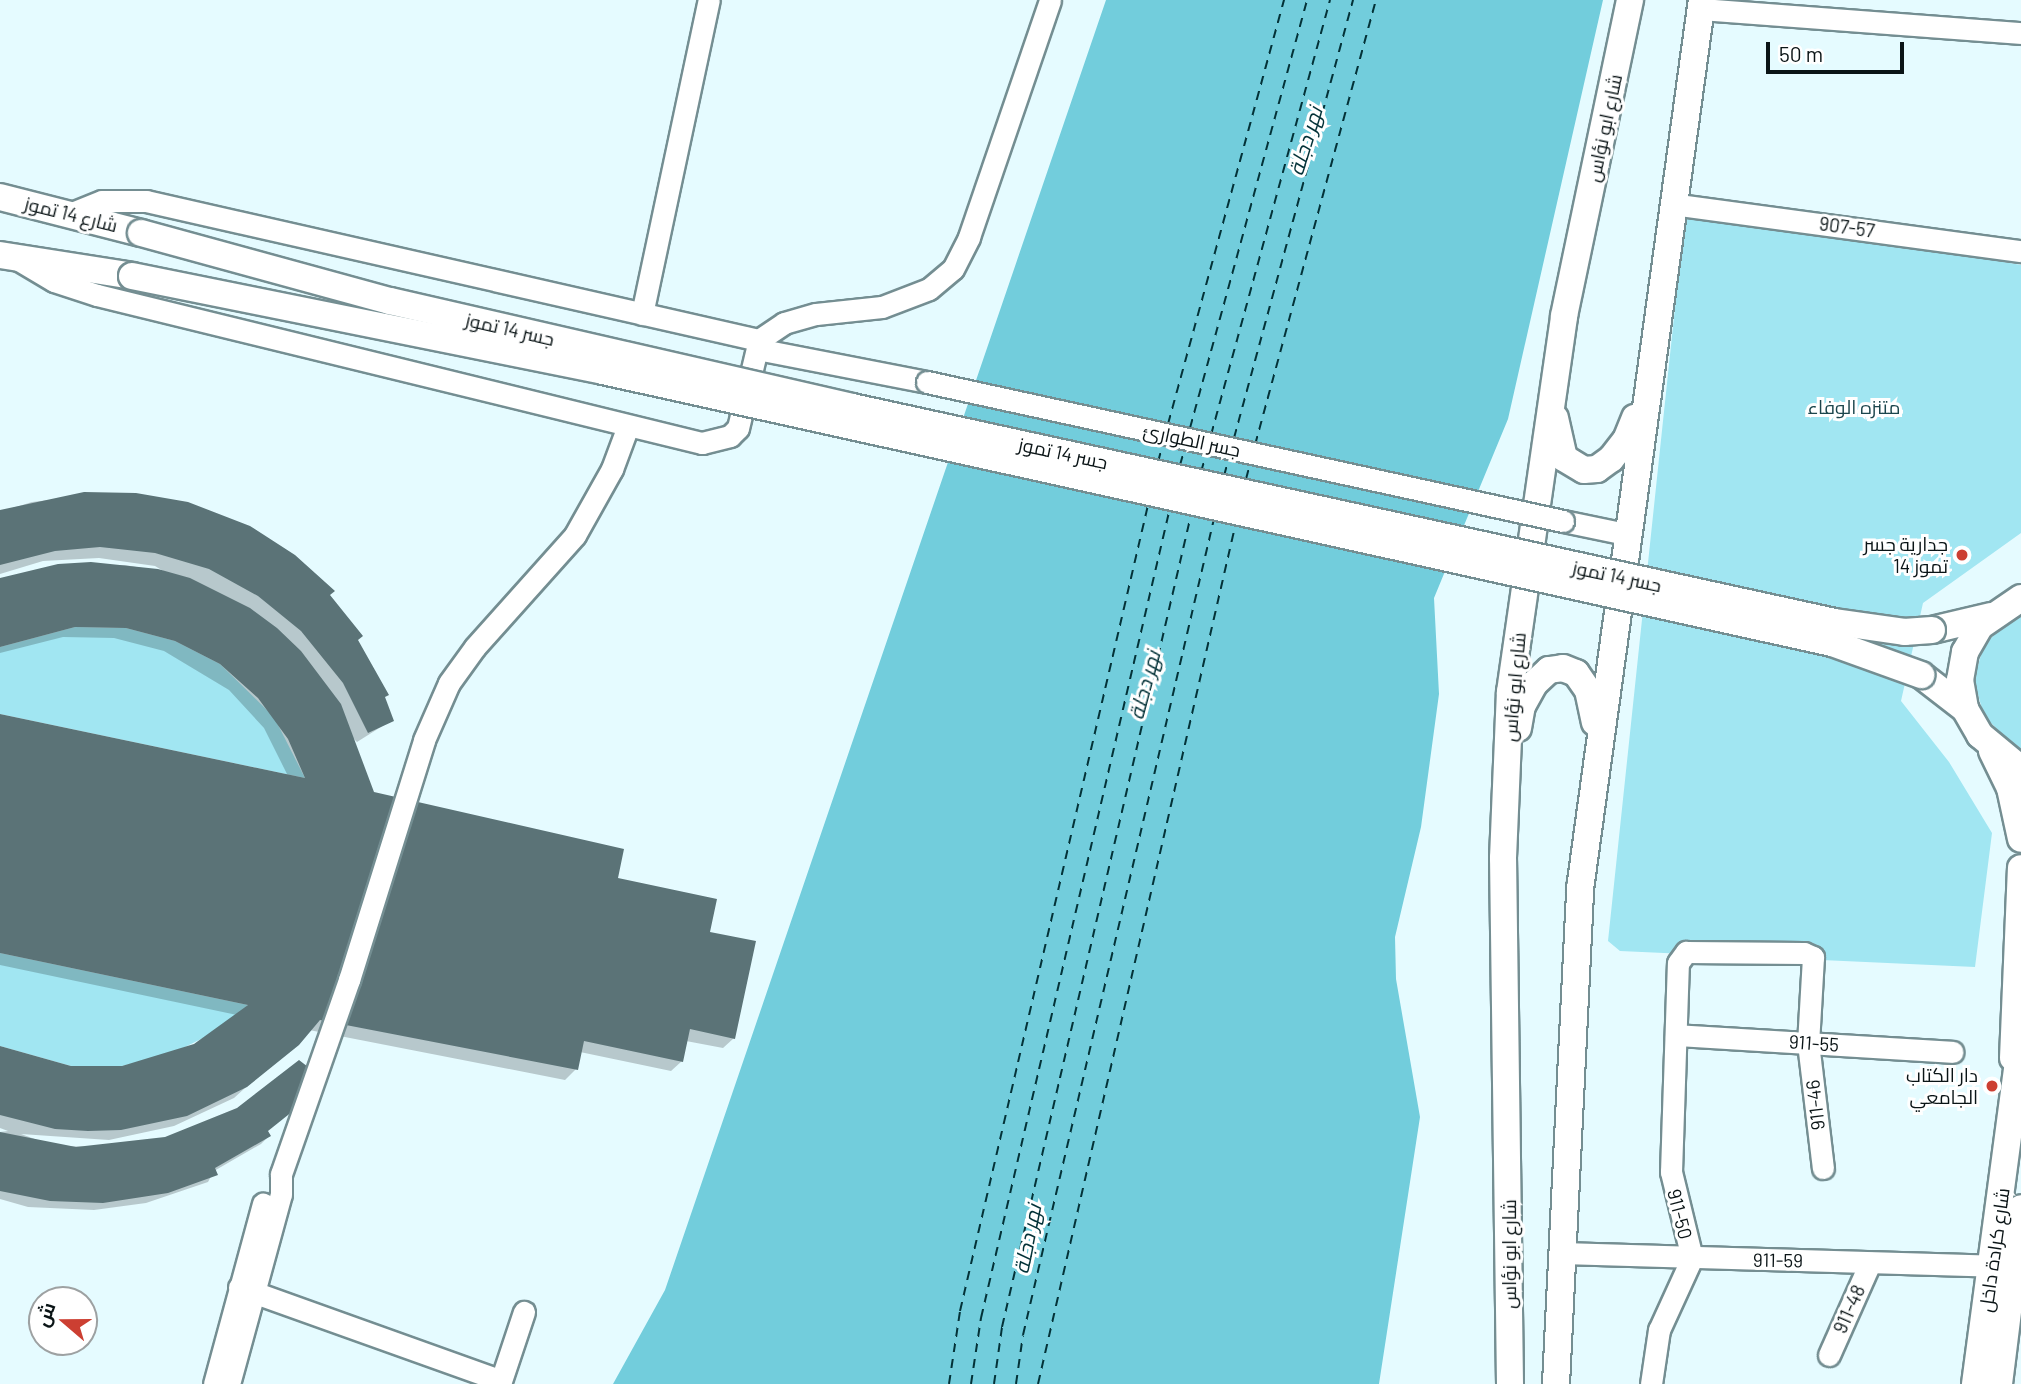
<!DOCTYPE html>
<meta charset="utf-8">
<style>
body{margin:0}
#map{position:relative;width:2021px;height:1384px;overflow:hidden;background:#e5fbff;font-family:Barlow,Cairo,sans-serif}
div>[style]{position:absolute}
.green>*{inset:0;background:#a1e6f2}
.water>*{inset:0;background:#72cddc}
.shadow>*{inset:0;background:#0003}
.ferry>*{height:2px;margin-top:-1px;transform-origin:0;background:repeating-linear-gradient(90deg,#033238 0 9px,transparent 0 16px)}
.building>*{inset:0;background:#5b7377}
.roads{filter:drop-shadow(2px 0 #748e92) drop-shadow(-2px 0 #748e92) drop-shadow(0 2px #748e92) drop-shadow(0 -2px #748e92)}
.minor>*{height:21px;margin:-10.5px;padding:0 10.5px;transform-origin:10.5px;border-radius:10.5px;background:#fff}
.major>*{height:26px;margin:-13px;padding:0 13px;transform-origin:13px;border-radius:13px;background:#fff}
.bridges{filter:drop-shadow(2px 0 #748e92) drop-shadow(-2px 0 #748e92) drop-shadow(0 2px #748e92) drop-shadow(0 -2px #748e92)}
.minor-bridge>*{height:21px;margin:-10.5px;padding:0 10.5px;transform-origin:10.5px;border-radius:10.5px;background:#fff}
.major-bridge>*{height:26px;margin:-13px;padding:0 13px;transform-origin:13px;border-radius:13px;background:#fff}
.dots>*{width:19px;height:19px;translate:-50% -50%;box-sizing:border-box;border:4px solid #fff;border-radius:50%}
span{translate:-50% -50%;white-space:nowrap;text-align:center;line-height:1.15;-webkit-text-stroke:6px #fff;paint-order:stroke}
.street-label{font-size:19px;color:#0a1416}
.park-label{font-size:19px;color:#1c464d}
.poi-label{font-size:19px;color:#0a1416}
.right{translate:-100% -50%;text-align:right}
.water-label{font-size:21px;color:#033238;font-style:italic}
.north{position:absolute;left:28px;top:1286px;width:70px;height:70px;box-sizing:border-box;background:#fff;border:2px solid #9da1a2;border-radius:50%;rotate:290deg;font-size:19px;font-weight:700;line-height:28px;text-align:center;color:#0a1416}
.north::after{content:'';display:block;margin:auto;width:24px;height:32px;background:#cc3f32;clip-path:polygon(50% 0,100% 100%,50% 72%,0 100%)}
.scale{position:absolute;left:1766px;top:42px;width:138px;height:32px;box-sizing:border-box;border:4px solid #0a1416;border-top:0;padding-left:9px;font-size:21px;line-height:24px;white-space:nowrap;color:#0a1416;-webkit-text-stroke:5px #fff;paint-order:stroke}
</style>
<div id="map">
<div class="green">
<i style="clip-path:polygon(1685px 213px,1771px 221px,2021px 265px,2021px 533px,1923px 603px,1901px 701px,1949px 762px,1992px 833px,1975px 967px,1620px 951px,1608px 941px)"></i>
<i style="clip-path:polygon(2021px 612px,2021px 753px,1984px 716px,1974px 680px,1984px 644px)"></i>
<i style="clip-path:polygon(75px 627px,126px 628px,175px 641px,220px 664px,274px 717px,305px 778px,0 714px,0 647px)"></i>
<i style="clip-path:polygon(0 953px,248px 1005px,217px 1031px,171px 1054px,122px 1066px,71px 1066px,0 1046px)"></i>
</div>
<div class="water">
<i style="clip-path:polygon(1106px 0,1603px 0,1508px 419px,1434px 598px,1439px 694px,1421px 827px,1395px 937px,1396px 979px,1420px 1117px,1379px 1384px,613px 1384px,665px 1290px)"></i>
</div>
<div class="shadow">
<i style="clip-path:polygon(110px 493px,327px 596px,356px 641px,392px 720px,357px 742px,352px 737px,373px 794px,616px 880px,708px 933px,734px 1038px,723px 1048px,686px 1041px,682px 1061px,671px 1071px,580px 1052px,576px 1069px,565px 1080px,309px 1030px,234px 1098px,174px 1126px,109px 1140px,21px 1134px,54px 1146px,121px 1147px,266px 1132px,269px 1136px,261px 1144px,214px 1171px,208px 1182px,146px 1203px,94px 1210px,28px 1207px,0 1199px,0 1132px,8px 1131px,0 1128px,0 1048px,46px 1064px,97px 1069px,147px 1063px,195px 1045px,237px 1015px,0 965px,0 715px,288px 776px,264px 728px,229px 690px,164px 651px,114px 638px,63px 637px,0 653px,0 580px,58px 566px,125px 565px,165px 572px,155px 566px,99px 558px,43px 561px,0 574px,0 512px,32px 502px)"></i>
</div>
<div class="ferry">
<i style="left:1168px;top:424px;width:440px;rotate:-74.7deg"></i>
<i style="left:1190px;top:428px;width:444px;rotate:-74.7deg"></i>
<i style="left:1211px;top:435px;width:451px;rotate:-74.7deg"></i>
<i style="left:1234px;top:438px;width:454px;rotate:-74.8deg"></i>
<i style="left:1255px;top:445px;width:461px;rotate:-74.8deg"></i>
<i style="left:1158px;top:462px;width:20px;rotate:-75deg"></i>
<i style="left:1180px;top:465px;width:19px;rotate:-74deg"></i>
<i style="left:1201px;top:472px;width:19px;rotate:-74deg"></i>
<i style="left:1224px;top:476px;width:20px;rotate:-75deg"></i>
<i style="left:1246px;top:479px;width:16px;rotate:-75deg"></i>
<i style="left:949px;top:1384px;width:74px;rotate:-81.4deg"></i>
<i style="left:960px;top:1311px;width:828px;rotate:-76.87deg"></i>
<i style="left:971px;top:1384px;width:67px;rotate:-81.4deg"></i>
<i style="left:981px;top:1318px;width:832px;rotate:-76.87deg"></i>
<i style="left:994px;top:1384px;width:58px;rotate:-82deg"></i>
<i style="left:1002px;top:1327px;width:834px;rotate:-76.9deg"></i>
<i style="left:1016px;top:1384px;width:49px;rotate:-81.9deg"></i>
<i style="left:1023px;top:1335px;width:838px;rotate:-76.83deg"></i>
<i style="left:1038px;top:1384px;width:884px;rotate:-77.06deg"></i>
</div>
<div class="building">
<i style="clip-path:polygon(84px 492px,136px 493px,188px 502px,250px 526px,295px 555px,335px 591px,330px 595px,363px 636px,358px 640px,389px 695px,385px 697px,394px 721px,368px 733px,343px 683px,301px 631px,258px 596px,209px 569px,155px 553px,100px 547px,55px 551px,0 565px,0 510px)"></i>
<i style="clip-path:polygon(91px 562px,158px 569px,190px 578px,250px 608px,277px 628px,301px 651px,341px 704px,374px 792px,624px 849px,618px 878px,717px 899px,710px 932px,756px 941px,735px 1039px,690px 1029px,683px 1062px,584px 1041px,578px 1070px,320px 1020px,299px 1045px,247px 1087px,187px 1116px,121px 1130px,88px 1131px,55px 1129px,0 1115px,0 1046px,71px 1066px,122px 1066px,194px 1044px,248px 1005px,0 953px,0 714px,305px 778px,288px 739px,258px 698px,220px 664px,175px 641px,126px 628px,75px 627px,0 647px,0 578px,58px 564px)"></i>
<i style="clip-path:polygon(299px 1060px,321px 1077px,298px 1107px,268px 1131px,271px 1136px,215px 1168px,218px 1175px,168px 1193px,103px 1203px,50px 1201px,0 1191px,0 1132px,76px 1147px,165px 1137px,237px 1108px)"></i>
</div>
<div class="roads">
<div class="minor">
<i style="left:1701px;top:9px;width:321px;rotate:4.3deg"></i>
<i style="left:1672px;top:204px;width:352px;rotate:7.7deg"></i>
<i style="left:72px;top:213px;width:32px;rotate:-22deg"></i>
<i style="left:102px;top:201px;width:44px"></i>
<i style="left:146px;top:201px;width:629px;rotate:12.78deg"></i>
<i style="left:759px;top:340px;width:30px;rotate:-34deg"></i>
<i style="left:784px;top:323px;width:33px;rotate:-16deg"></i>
<i style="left:816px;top:314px;width:66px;rotate:-6.1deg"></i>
<i style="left:882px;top:307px;width:50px;rotate:-21deg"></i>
<i style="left:929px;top:289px;width:31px;rotate:-40deg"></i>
<i style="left:953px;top:269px;width:36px;rotate:-63deg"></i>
<i style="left:969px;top:237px;width:250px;rotate:-71.1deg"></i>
<i style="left:17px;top:259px;width:43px;rotate:30.7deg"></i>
<i style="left:54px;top:281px;width:45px;rotate:18deg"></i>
<i style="left:97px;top:295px;width:623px;rotate:13.75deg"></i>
<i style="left:702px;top:443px;width:29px;rotate:-14deg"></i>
<i style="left:730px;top:436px;width:11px;rotate:-45deg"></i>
<i style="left:738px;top:428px;width:90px;rotate:-76.6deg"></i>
<i style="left:642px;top:314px;width:321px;rotate:-78deg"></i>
<i style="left:757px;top:349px;width:173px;rotate:11deg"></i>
<i style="left:1563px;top:521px;width:64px;rotate:11.7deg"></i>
<i style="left:1676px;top:1035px;width:277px;rotate:3.5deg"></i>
<i style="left:1564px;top:1253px;width:428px;rotate:1.7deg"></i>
<i style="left:239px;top:1287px;width:278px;rotate:19.7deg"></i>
<i style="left:1829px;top:1355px;width:101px;rotate:-66deg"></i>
<i style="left:214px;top:1384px;width:187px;rotate:-74.8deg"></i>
<i style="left:229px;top:1384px;width:197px;rotate:-74.7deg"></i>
<i style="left:281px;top:1194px;width:20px;rotate:-90deg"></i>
<i style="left:281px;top:1174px;width:206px;rotate:-70.7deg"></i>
<i style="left:349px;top:980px;width:251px;rotate:-72.6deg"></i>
<i style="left:424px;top:740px;width:62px;rotate:-66.3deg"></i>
<i style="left:449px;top:683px;width:44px;rotate:-54.2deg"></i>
<i style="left:475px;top:647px;width:150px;rotate:-48.2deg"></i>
<i style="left:575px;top:535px;width:76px;rotate:-60.7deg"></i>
<i style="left:612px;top:469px;width:46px;rotate:-69.6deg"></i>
<i style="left:500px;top:1384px;width:76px;rotate:-71.6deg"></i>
<i style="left:1651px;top:1384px;width:55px;rotate:-81.6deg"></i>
<i style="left:1659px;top:1330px;width:79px;rotate:-65.4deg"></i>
<i style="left:1692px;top:1258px;width:89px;rotate:-103.7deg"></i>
<i style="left:1671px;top:1172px;width:209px;rotate:-88.1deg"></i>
<i style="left:1678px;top:963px;width:14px;rotate:-54deg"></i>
<i style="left:1686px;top:952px;width:118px;rotate:0.5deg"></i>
<i style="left:1804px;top:953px;width:10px;rotate:24deg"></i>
<i style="left:1813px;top:957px;width:86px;rotate:93.3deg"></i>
<i style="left:1808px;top:1043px;width:126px;rotate:83.2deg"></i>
</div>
<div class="major">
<i style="left:0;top:197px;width:146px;rotate:14.3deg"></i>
<i style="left:0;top:255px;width:134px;rotate:9deg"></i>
<i style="left:1555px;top:418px;width:41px;rotate:77.3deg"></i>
<i style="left:1564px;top:458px;width:23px;rotate:31deg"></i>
<i style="left:1584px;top:470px;width:13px;rotate:-4deg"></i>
<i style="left:1597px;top:469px;width:17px;rotate:-36deg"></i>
<i style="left:1611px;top:459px;width:24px;rotate:-52deg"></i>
<i style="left:1626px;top:440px;width:24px;rotate:-68deg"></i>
<i style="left:2021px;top:598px;width:50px;rotate:145.7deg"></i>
<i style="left:1980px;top:626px;width:30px;rotate:120deg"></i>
<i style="left:1965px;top:652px;width:28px;rotate:100deg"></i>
<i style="left:1960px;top:680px;width:29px;rotate:80deg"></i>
<i style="left:1965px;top:709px;width:30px;rotate:60deg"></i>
<i style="left:1980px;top:735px;width:53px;rotate:39.7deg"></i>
<i style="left:1932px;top:630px;width:61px;rotate:-13.3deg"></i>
<i style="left:1921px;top:675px;width:56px;rotate:37.7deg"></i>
<i style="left:1518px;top:728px;width:22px;rotate:-80deg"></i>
<i style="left:1522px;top:706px;width:26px;rotate:-61deg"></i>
<i style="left:1535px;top:683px;width:19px;rotate:-43deg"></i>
<i style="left:1549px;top:670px;width:14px;rotate:-8deg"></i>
<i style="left:1563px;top:668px;width:14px;rotate:21deg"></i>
<i style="left:1576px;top:673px;width:21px;rotate:55deg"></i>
<i style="left:1588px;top:690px;width:33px;rotate:78deg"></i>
<i style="left:1992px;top:751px;width:41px;rotate:64.1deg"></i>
<i style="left:2010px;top:788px;width:52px;rotate:77.8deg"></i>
<i style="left:2013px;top:1058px;width:190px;rotate:-87.6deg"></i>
<i style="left:1510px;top:1384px;width:526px;rotate:-90.76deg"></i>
<i style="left:1503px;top:858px;width:166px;rotate:-87.6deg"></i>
<i style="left:1510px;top:692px;width:380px;rotate:-81.8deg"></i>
<i style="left:1564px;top:316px;width:323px;rotate:-78.2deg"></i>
<i style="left:1556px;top:1384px;width:496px;rotate:-87.2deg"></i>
<i style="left:1580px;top:889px;width:897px;rotate:-82.19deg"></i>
<i style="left:1975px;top:1384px;width:346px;rotate:-82.4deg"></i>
<i style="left:1999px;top:1384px;width:177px;rotate:-82.9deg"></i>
</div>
</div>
<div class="bridges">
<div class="minor-bridge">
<i style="left:927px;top:382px;width:651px;rotate:12.33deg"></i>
</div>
<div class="major-bridge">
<i style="left:141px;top:233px;width:258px;rotate:15.3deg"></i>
<i style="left:390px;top:301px;width:474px;rotate:12.9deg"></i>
<i style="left:852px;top:407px;width:1006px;rotate:12.34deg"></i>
<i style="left:1835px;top:622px;width:70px;rotate:8.2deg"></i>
<i style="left:1904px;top:632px;width:28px;rotate:-4deg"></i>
<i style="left:132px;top:276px;width:480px;rotate:11.4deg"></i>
<i style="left:603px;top:371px;width:1259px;rotate:12.48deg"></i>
<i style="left:1832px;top:643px;width:95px;rotate:19.8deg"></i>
</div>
</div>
<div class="dots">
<i style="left:1962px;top:555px;background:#cc3f32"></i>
<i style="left:1992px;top:1086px;background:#cc3f32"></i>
</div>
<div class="street-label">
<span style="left:1604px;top:128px;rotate:-78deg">شارع ابو نؤاس</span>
<span style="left:71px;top:214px;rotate:14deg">شارع 14 تموز</span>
<span style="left:1847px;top:227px;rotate:8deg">907-57</span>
<span style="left:510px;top:329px;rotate:13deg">جسر 14 تموز</span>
<span style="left:1192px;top:440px;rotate:12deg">جسر الطوارئ</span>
<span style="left:1063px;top:453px;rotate:12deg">جسر 14 تموز</span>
<span style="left:1617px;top:576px;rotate:12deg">جسر 14 تموز</span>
<span style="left:1514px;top:687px;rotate:-85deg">شارع ابو نؤاس</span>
<span style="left:1814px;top:1043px;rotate:4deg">911-55</span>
<span style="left:1815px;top:1105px;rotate:-97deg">911-46</span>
<span style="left:1680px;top:1214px;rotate:76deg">911-50</span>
<span style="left:1994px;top:1250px;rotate:-82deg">شارع كرادة داخل</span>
<span style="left:1509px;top:1254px;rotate:-90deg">شارع ابو نؤاس</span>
<span style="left:1778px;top:1260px;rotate:1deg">911-59</span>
<span style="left:1849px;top:1309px;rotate:-66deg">911-48</span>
</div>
<div class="park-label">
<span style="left:1854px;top:407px">متنزه الوفاء</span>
</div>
<div class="poi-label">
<span class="right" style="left:1948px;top:555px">جدارية جسر<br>14 تموز</span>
<span class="right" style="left:1978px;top:1086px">دار الكتاب<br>الجامعي</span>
</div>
<div class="water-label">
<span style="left:1305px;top:141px;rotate:-73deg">نهر دجلة</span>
<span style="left:1144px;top:685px;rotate:-75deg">نهر دجلة</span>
<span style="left:1027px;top:1239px;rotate:-79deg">نهر دجلة</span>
</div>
<div class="north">ش</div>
<div class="scale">50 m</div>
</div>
